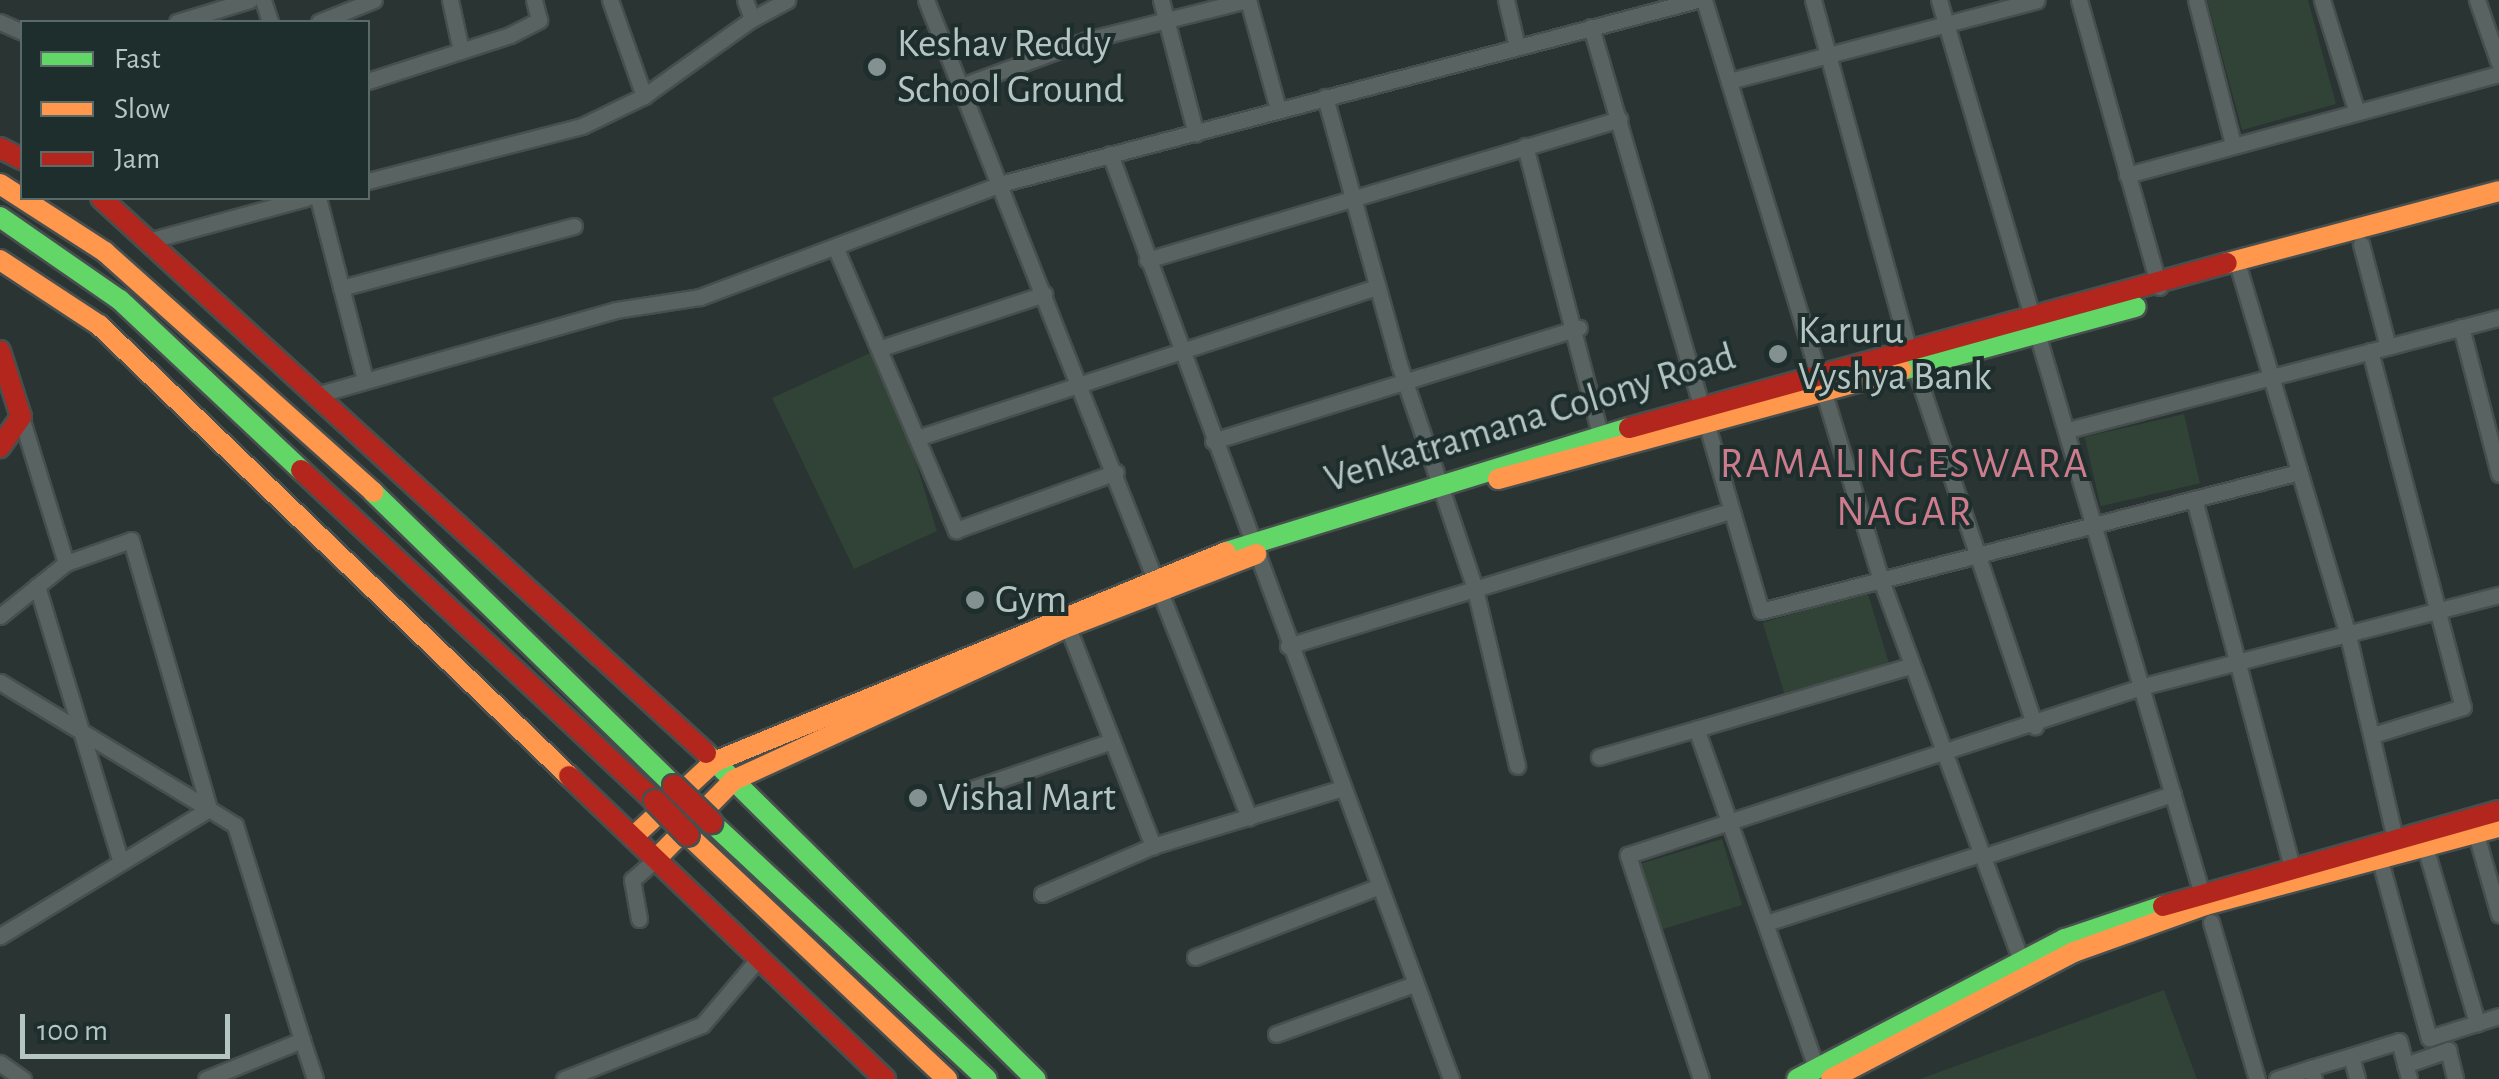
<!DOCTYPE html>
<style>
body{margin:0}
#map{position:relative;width:2499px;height:1079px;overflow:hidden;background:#293433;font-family:"Alegreya Sans",sans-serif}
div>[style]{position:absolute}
.green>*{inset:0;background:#304336;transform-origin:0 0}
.roads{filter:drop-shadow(2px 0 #474f4e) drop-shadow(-2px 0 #474f4e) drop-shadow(0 2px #474f4e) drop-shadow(0 -2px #474f4e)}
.street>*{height:15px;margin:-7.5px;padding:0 7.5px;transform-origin:7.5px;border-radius:7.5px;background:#596362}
.fast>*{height:20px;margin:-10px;padding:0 10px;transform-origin:10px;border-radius:10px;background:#63d668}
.slow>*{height:20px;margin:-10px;padding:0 10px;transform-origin:10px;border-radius:10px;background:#ff974d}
.jam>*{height:20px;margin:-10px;padding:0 10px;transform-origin:10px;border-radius:10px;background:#b3261e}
.bridges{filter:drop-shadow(2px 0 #46504f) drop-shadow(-2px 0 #46504f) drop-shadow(0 2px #46504f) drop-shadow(0 -2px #46504f)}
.jam-bridge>*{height:22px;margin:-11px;padding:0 11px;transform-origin:11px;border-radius:11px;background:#b3261e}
.dots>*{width:28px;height:28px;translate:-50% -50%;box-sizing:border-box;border:5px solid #1e2e2d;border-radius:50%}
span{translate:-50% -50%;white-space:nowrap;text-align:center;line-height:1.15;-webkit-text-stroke:8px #1e2e2d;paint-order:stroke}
.poi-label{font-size:40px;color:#b4c5c4}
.left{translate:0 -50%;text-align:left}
.street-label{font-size:40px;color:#b4c5c4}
.neighbourhood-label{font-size:42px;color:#cc7c8d;letter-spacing:2.5px}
.legend{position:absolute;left:20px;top:20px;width:350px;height:180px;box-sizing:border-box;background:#1e2e2d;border:2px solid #5a6a69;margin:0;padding:12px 18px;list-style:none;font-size:30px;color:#b4c5c4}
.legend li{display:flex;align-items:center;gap:20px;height:50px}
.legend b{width:50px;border:2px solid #5a6a69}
.scale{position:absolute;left:20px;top:1014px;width:210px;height:45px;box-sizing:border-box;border:5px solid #b4c5c4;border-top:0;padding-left:12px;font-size:30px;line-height:35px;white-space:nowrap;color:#b4c5c4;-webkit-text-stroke:8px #1e2e2d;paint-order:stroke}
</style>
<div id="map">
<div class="green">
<i style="clip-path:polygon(2207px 0,2308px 0,2336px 104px,2242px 130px)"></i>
<i style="clip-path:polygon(881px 348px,937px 531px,854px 569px,772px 398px)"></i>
<i style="left:2184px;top:414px;width:71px;height:102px;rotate:77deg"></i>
<i style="left:1867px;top:591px;width:77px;height:109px;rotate:73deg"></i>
<i style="left:1722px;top:839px;width:69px;height:85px;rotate:73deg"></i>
<i style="clip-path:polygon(2164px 990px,2197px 1079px,1920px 1079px)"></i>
</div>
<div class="roads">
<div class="street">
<i style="left:263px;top:0;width:23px;rotate:72deg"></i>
<i style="left:450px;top:0;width:52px;rotate:77.8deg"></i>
<i style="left:610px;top:0;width:102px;rotate:70.5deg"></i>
<i style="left:926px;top:0;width:879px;rotate:68.43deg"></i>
<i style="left:1161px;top:0;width:138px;rotate:75.4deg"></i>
<i style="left:1248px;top:0;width:113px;rotate:74.6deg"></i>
<i style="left:1506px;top:0;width:48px;rotate:76.8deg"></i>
<i style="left:1704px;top:0;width:606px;rotate:73.03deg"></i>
<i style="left:1881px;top:580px;width:414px;rotate:69.8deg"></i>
<i style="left:1813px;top:0;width:363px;rotate:74.7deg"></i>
<i style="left:1909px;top:350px;width:397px;rotate:71.5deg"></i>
<i style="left:1939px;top:0;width:939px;rotate:73.61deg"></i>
<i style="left:2079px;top:0;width:298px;rotate:74.4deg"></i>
<i style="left:2196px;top:0;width:149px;rotate:75.6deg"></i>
<i style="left:2322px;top:0;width:115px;rotate:72.8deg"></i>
<i style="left:2477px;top:0;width:67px;rotate:70.8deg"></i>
<i style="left:752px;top:19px;width:40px;rotate:-28deg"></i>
<i style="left:0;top:22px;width:24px;rotate:24deg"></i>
<i style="left:177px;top:22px;width:76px;rotate:-16.8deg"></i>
<i style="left:319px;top:22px;width:59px;rotate:-21.8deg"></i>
<i style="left:1591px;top:27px;width:608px;rotate:73.77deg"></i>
<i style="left:1761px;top:611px;width:556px;rotate:-14.49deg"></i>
<i style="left:368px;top:81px;width:149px;rotate:-17.9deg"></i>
<i style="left:510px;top:35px;width:33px;rotate:-27deg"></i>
<i style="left:539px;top:20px;width:21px;rotate:-104deg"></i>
<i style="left:1729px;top:81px;width:318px;rotate:-14.7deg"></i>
<i style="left:961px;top:86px;width:134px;rotate:-20.1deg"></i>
<i style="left:1087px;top:40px;width:166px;rotate:-14deg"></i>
<i style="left:1325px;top:97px;width:277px;rotate:74.5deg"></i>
<i style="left:1399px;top:364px;width:233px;rotate:71.3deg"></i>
<i style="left:1474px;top:585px;width:186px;rotate:76.6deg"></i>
<i style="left:1525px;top:146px;width:298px;rotate:75.4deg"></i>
<i style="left:1110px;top:154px;width:986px;rotate:69.76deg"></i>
<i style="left:2127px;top:175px;width:385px;rotate:-15.2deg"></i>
<i style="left:368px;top:181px;width:221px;rotate:-14.4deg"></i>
<i style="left:582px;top:126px;width:69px;rotate:-25.8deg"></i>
<i style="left:644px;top:96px;width:133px;rotate:-35.5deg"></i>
<i style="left:752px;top:19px;width:20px;rotate:-110deg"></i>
<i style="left:318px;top:198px;width:188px;rotate:75.5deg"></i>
<i style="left:148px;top:241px;width:164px;rotate:-15.2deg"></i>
<i style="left:2361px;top:244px;width:106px;rotate:75.3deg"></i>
<i style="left:836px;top:249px;width:306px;rotate:66.9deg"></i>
<i style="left:956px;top:530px;width:170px;rotate:-19.9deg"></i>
<i style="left:1147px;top:260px;width:493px;rotate:-16.6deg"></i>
<i style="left:2238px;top:266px;width:381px;rotate:73.4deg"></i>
<i style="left:2347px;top:631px;width:219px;rotate:77deg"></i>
<i style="left:341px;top:288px;width:241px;rotate:-14.9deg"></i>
<i style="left:2461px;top:327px;width:152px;rotate:75.5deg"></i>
<i style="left:881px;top:348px;width:172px;rotate:-18.3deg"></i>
<i style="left:2370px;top:351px;width:368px;rotate:75.4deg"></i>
<i style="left:2463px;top:707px;width:94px;rotate:162.7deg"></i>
<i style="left:316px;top:395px;width:312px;rotate:-15.8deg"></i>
<i style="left:616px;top:310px;width:85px;rotate:-8.8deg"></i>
<i style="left:700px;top:297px;width:321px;rotate:-20.6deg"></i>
<i style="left:1000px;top:184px;width:721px;rotate:-14.79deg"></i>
<i style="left:21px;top:417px;width:153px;rotate:72.9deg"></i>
<i style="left:2068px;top:430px;width:445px;rotate:-14.6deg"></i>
<i style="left:920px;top:437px;width:481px;rotate:-18.2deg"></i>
<i style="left:1213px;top:441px;width:383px;rotate:-17.2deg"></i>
<i style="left:2194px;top:499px;width:386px;rotate:75.1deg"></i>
<i style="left:37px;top:586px;width:288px;rotate:73.1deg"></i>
<i style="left:0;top:616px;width:85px;rotate:-38.8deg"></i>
<i style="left:66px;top:563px;width:69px;rotate:-19.5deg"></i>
<i style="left:131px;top:540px;width:280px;rotate:73.8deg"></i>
<i style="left:209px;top:809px;width:31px;rotate:32deg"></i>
<i style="left:235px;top:825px;width:225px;rotate:72.7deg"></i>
<i style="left:1065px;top:620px;width:243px;rotate:68.7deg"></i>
<i style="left:1288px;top:646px;width:462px;rotate:-17deg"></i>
<i style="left:0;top:682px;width:245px;rotate:31.3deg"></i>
<i style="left:209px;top:809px;width:245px;rotate:148.7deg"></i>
<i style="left:1599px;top:757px;width:101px;rotate:-16.1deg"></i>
<i style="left:966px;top:791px;width:154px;rotate:-18.9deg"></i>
<i style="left:2474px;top:827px;width:91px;rotate:74.1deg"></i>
<i style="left:2425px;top:847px;width:184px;rotate:73.5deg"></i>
<i style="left:1982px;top:857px;width:201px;rotate:-18.3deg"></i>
<i style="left:2379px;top:857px;width:188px;rotate:74.6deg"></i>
<i style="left:2429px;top:1038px;width:73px;rotate:-17.4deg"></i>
<i style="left:1042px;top:894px;width:121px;rotate:-23.4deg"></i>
<i style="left:1153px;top:846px;width:195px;rotate:-17deg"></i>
<i style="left:639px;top:919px;width:40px;rotate:-100deg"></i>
<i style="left:632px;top:880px;width:32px;rotate:-41deg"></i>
<i style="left:2211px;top:922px;width:164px;rotate:73.7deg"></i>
<i style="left:1766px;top:923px;width:225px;rotate:-17.9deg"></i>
<i style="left:1195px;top:957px;width:195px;rotate:-21deg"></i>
<i style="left:1276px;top:1034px;width:147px;rotate:-19.9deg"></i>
<i style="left:2351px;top:1056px;width:50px;rotate:-17.4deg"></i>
<i style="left:2399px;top:1041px;width:39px;rotate:75deg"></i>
<i style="left:0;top:1063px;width:28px;rotate:35deg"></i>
<i style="left:2405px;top:1065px;width:46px;rotate:-19.2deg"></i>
<i style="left:2448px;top:1050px;width:30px;rotate:76deg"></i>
<i style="left:2311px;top:1068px;width:42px;rotate:-16.7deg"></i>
<i style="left:2351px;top:1056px;width:24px;rotate:75deg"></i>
<i style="left:1817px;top:1070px;width:362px;rotate:-109.5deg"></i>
<i style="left:1696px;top:729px;width:223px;rotate:-16.4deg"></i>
<i style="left:206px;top:1079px;width:104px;rotate:-22.1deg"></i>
<i style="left:302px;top:1040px;width:41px;rotate:71.6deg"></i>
<i style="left:564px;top:1079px;width:148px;rotate:-21.4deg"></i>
<i style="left:702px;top:1025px;width:88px;rotate:-49.6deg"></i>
<i style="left:1701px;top:1079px;width:236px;rotate:-108.1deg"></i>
<i style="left:1628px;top:855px;width:543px;rotate:-18.13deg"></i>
<i style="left:2144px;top:686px;width:366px;rotate:-14.4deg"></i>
<i style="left:2277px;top:1079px;width:36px;rotate:-18deg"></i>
<i style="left:2311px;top:1068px;width:11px;rotate:75deg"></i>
</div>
<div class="fast">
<i style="left:0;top:217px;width:146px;rotate:34.7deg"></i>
<i style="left:120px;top:300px;width:248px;rotate:43.2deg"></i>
<i style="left:1902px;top:370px;width:242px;rotate:-15.1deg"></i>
<i style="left:373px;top:492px;width:421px;rotate:44.3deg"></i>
<i style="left:1226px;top:552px;width:422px;rotate:-17.1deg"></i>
<i style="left:706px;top:753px;width:464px;rotate:44.7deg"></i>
<i style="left:711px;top:822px;width:377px;rotate:43deg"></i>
<i style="left:1797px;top:1079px;width:302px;rotate:-27.6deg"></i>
<i style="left:2065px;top:939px;width:103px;rotate:-18.6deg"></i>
</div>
<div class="slow">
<i style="left:0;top:184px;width:125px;rotate:32.9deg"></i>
<i style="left:105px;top:252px;width:360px;rotate:41.8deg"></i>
<i style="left:0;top:260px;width:118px;rotate:33.3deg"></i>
<i style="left:99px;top:325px;width:651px;rotate:43.82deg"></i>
<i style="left:2227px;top:263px;width:281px;rotate:-14.8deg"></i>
<i style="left:1498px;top:479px;width:418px;rotate:-15.1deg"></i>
<i style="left:688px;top:835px;width:356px;rotate:43.3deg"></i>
<i style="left:633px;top:837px;width:110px;rotate:-42.8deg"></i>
<i style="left:714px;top:762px;width:553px;rotate:-22.3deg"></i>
<i style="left:656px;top:859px;width:111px;rotate:-45.4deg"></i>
<i style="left:734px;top:780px;width:366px;rotate:-24.7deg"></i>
<i style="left:1067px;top:627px;width:203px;rotate:-21.1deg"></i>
<i style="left:1831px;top:1079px;width:274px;rotate:-27.6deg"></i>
<i style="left:2074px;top:952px;width:139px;rotate:-19.7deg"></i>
<i style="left:2205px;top:905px;width:304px;rotate:-14.9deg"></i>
</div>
<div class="jam">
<i style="left:0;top:148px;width:25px;rotate:27deg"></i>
<i style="left:101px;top:198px;width:821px;rotate:42.53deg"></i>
<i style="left:0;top:351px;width:69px;rotate:72.3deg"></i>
<i style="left:21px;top:417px;width:37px;rotate:125deg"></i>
<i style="left:1629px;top:428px;width:620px;rotate:-15.43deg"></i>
<i style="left:301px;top:470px;width:485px;rotate:43.1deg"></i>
<i style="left:569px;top:776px;width:438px;rotate:43.8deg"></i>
<i style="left:2163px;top:906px;width:349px;rotate:-15.8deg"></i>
</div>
</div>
<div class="bridges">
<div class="jam-bridge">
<i style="left:674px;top:786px;width:52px;rotate:44.2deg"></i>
<i style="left:655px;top:801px;width:47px;rotate:45.9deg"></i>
</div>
</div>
<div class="dots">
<i style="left:877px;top:67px;background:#839291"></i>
<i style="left:1778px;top:354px;background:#839291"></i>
<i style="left:975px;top:600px;background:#839291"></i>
<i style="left:918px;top:798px;background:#839291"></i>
</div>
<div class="poi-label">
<span class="left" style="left:897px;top:67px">Keshav Reddy<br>School Ground</span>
<span class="left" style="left:1798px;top:354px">Karuru<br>Vyshya Bank</span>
<span class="left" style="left:995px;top:600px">Gym</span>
<span class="left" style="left:938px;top:798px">Vishal Mart</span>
</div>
<div class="street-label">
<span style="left:1530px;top:418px;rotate:-17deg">Venkatramana Colony Road</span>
</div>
<div class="neighbourhood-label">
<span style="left:1905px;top:488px">RAMALINGESWARA<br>NAGAR</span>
</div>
<ul class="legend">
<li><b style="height:12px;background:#63d668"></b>Fast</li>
<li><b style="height:12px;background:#ff974d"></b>Slow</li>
<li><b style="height:12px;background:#b3261e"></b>Jam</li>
</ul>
<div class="scale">100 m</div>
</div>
